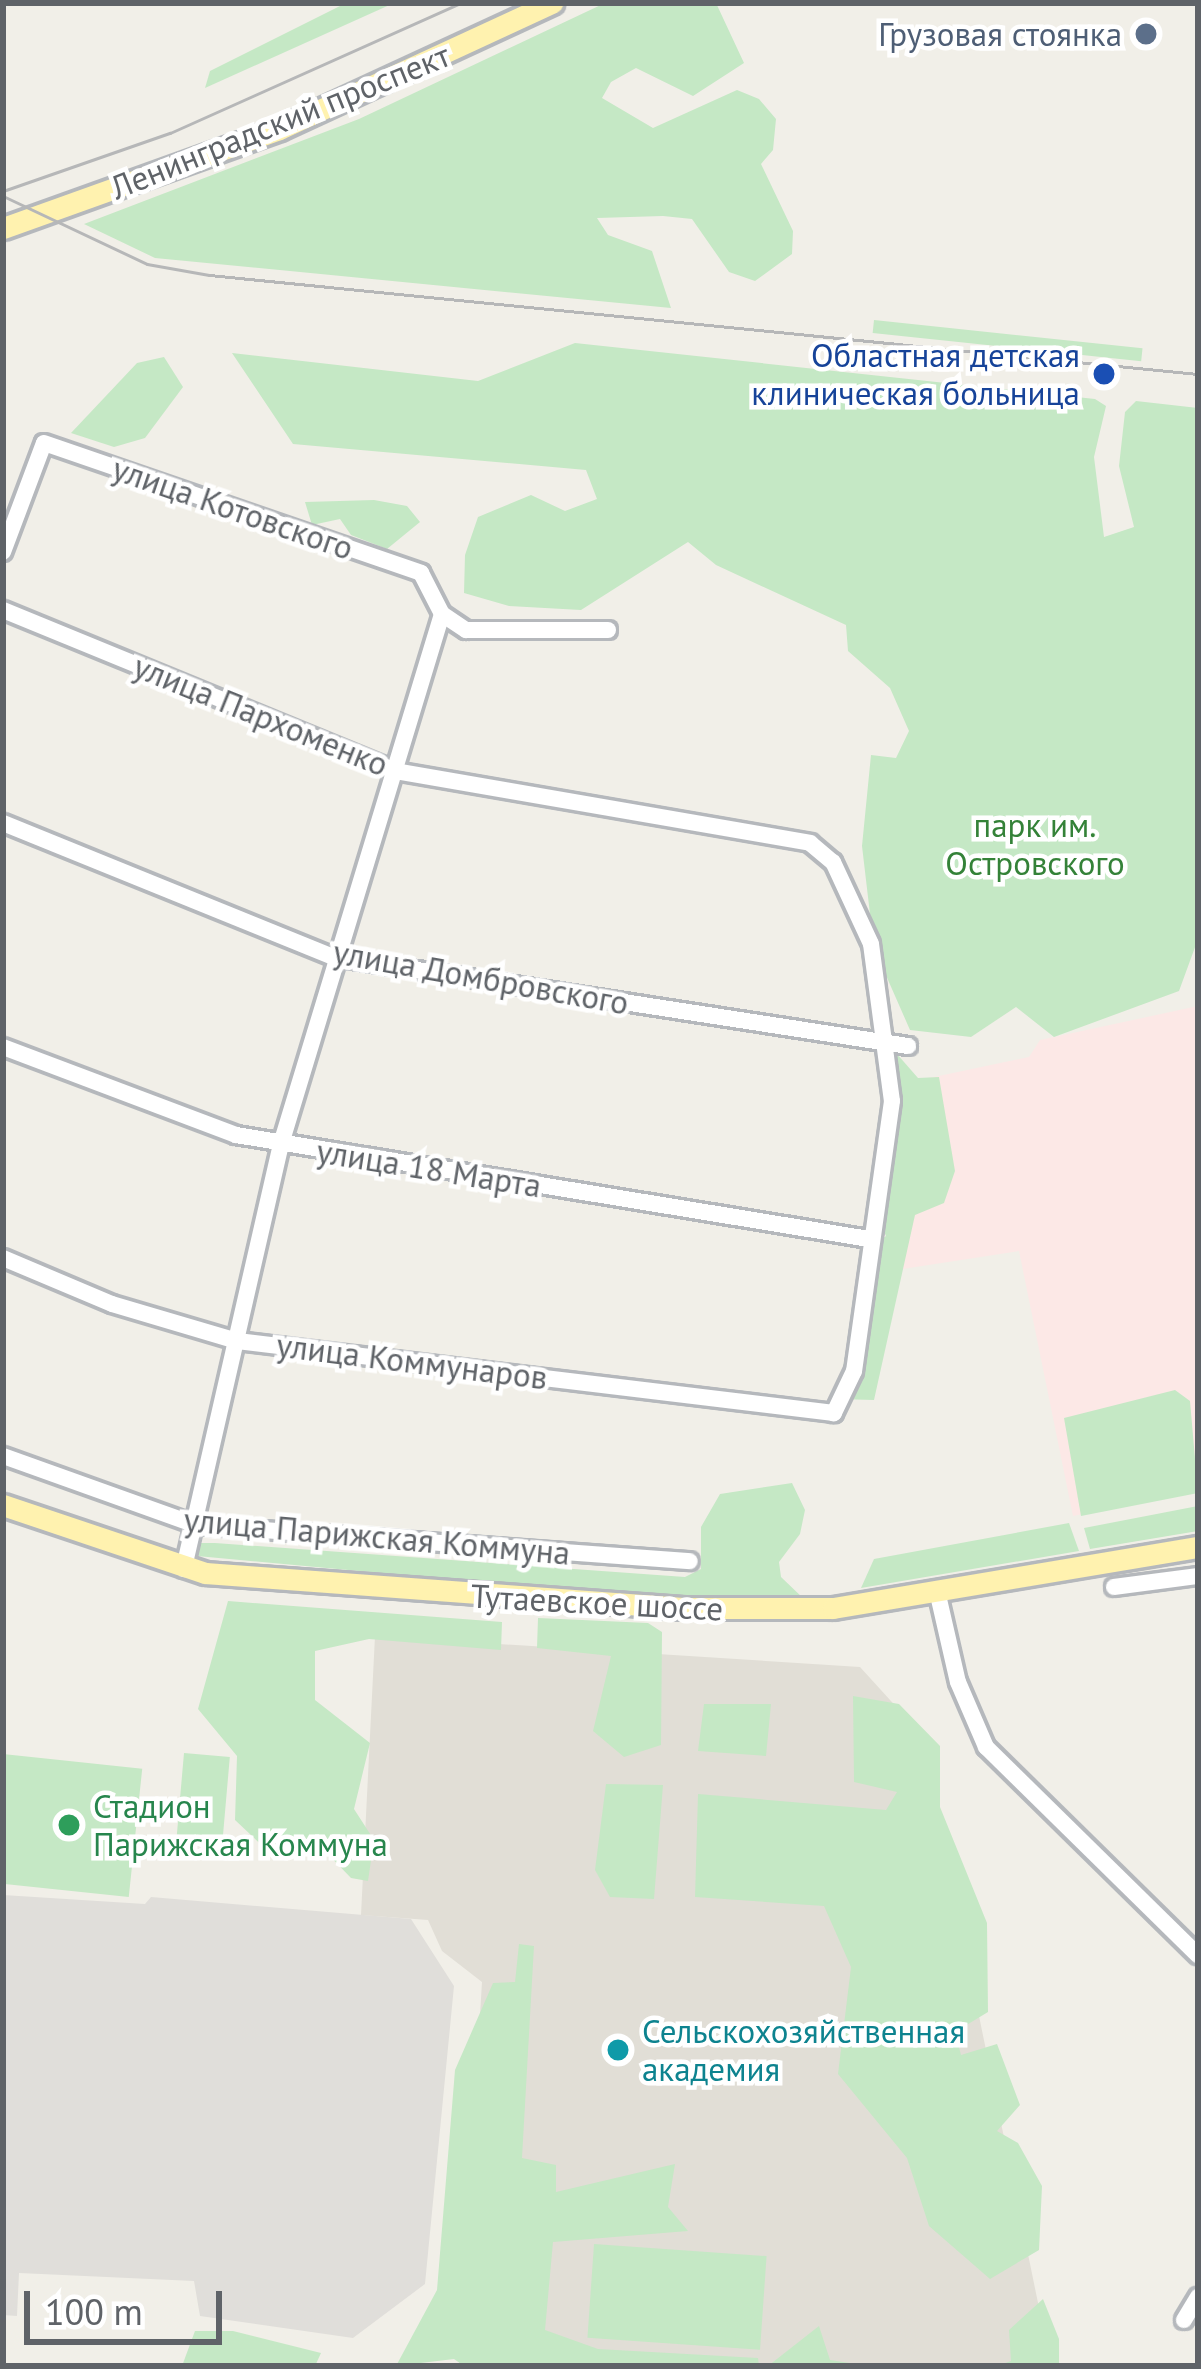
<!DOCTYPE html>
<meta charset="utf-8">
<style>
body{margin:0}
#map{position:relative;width:1201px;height:2369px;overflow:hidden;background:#f1efe8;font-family:"PT Sans",sans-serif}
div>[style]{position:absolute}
.industrial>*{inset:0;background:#e0deda}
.education>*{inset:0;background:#e1ded6}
.medical>*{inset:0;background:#fce8e6}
.green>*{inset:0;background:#c5e8c5;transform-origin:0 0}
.roads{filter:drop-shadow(3px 0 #b5b8bc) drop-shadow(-3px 0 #b5b8bc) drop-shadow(0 3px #b5b8bc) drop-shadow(0 -3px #b5b8bc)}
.minor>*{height:16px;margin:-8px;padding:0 8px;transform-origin:8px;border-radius:8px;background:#fff}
.major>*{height:21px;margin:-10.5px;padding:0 10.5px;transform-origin:10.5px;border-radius:10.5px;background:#fff2af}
.tram>*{height:3px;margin:-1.5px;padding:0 1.5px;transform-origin:1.5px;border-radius:1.5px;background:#b6b7b8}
.dots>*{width:33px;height:33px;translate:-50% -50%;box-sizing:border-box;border:6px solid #fff;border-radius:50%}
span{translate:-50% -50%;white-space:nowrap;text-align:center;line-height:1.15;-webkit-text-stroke:9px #fff;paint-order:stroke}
.service-label{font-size:33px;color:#4e5e75}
.right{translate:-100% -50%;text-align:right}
.street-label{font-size:33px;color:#5f6368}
.transit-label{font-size:33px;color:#164399}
.park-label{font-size:33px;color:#348238}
.leisure-label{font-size:33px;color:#27864d}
.left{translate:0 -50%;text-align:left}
.culture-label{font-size:33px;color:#0d838f}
.frame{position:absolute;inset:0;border:6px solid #5f6368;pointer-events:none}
.scale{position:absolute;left:24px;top:2291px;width:198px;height:54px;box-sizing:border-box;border:6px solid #5f6368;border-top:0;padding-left:15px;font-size:36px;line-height:42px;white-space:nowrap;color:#5f6368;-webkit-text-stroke:9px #fff;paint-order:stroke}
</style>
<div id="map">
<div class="industrial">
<i style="clip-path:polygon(3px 1895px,145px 1904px,151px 1897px,411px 1919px,454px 1986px,425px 2284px,353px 2338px,200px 2316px,194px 2281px,19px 2273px,17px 2316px,3px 2315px)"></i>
</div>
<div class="education">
<i style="clip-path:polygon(375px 1636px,860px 1667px,921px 1734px,1051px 2366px,459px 2366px,482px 1982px,442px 1951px,428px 1920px,361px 1915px)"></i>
</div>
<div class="medical">
<i style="clip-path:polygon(1198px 1006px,1198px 1491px,1073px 1516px,1019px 1251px,896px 1270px,915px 1081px,1029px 1057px,1040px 1040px)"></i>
</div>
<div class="green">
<i style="clip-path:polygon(346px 3px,394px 3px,205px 88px,210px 71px)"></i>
<i style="clip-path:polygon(605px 3px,716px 3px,744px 63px,693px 96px,636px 68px,611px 82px,602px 98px,653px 128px,737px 90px,759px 99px,776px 119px,773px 150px,761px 164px,793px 231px,792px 254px,755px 281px,729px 272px,692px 219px,663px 216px,597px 218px,608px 235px,652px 251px,671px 308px,155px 258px,84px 224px,359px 119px)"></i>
<i style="left:874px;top:320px;width:270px;height:13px;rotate:6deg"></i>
<i style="clip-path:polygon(575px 343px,1095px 399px,1106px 406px,1094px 457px,1104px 537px,1134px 527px,1119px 466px,1125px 412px,1136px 401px,1198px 408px,1198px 939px,1179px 991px,1054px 1037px,1016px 1007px,971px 1037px,910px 1030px,874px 948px,862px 846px,871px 755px,896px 758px,909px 731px,890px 688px,848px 651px,846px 625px,716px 565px,688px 542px,581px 610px,509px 606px,464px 593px,465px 555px,478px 517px,531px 495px,565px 511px,597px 499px,586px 470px,293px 444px,232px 353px,478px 381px)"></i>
<i style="clip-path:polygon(164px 357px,183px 387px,145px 438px,114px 447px,71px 433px,137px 363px)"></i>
<i style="clip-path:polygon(374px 500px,407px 506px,420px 522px,387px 549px,351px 535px,340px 519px,312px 525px,305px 502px)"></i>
<i style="clip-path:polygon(897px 1054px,918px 1078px,939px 1077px,955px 1171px,944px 1203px,915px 1215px,874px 1400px,837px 1399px,865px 1252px,886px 1236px,875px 1210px,892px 1101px,886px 1063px)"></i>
<i style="clip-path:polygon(1175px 1390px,1190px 1401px,1198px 1493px,1081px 1516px,1064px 1418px)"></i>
<i style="clip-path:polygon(792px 1483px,805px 1510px,800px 1534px,779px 1562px,781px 1577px,804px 1599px,682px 1601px,197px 1556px,200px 1543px,215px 1543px,685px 1577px,701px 1569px,701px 1527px,720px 1494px)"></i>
<i style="clip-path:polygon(1198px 1506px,1198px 1531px,1090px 1549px,1084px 1528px)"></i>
<i style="clip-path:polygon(1069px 1523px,1079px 1551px,861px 1588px,874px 1559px)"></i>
<i style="clip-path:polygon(228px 1601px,502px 1622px,501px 1650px,369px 1639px,315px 1651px,315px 1700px,370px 1743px,354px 1809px,374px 1840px,368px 1881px,351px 1878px,322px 1848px,269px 1852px,235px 1820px,237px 1756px,198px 1709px)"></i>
<i style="clip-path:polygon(538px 1618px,648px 1623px,662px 1632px,661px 1745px,624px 1757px,593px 1731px,611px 1656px,537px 1648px)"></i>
<i style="clip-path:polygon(853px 1696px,899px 1704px,940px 1746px,940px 1807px,987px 1923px,988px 2012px,955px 2032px,961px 2055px,997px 2044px,1020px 2105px,997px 2131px,1018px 2143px,1042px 2186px,1039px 2250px,990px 2279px,929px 2226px,907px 2158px,838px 2074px,851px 1967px,824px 1906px,695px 1897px,698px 1794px,886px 1810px,897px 1792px,854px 1782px)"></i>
<i style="clip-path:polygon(704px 1704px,771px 1704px,766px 1756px,698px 1751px)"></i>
<i style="left:184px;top:1753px;width:46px;height:82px;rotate:5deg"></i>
<i style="left:3px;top:1754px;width:140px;height:129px;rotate:6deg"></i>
<i style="clip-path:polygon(606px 1784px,663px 1785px,654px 1899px,610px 1897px,595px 1870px)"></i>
<i style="clip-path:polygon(519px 1944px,534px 1946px,522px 2158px,556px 2165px,556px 2192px,675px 2164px,668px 2207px,688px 2231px,553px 2242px,545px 2330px,598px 2349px,758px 2358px,759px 2366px,464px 2366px,454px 2359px,396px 2366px,437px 2290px,455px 2070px,493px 1983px,515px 1982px)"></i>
<i style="left:594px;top:2244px;width:173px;height:94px;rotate:4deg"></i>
<i style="clip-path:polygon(1043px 2299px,1059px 2339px,1059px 2366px,997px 2366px,1011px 2361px,1009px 2330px)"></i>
<i style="clip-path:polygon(819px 2326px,830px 2360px,869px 2366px,768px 2366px)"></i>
<i style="clip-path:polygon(195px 2331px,233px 2331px,321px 2353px,315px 2366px,182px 2366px)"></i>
</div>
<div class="roads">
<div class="minor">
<i style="left:3px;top:552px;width:116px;rotate:-69.4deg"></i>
<i style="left:44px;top:443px;width:399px;rotate:19deg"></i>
<i style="left:421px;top:573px;width:46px;rotate:62.9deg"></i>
<i style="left:442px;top:614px;width:554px;rotate:106.9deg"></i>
<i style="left:281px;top:1144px;width:436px;rotate:102.9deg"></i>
<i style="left:3px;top:610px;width:424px;rotate:22.3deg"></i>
<i style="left:395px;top:771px;width:421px;rotate:9.8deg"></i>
<i style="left:810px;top:843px;width:30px;rotate:40deg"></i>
<i style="left:833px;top:862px;width:90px;rotate:65.1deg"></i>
<i style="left:871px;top:944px;width:158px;rotate:82.4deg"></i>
<i style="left:892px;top:1101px;width:273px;rotate:98deg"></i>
<i style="left:854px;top:1371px;width:47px;rotate:115.5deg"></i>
<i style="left:834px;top:1413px;width:601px;rotate:-173.12deg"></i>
<i style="left:237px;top:1341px;width:130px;rotate:-163.5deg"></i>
<i style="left:112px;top:1304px;width:118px;rotate:-157.1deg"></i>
<i style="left:442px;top:614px;width:29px;rotate:34deg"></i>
<i style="left:466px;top:630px;width:142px"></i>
<i style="left:3px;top:823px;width:356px;rotate:22.1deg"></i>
<i style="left:333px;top:957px;width:582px;rotate:8.8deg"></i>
<i style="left:3px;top:1047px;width:249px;rotate:20.7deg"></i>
<i style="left:236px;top:1135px;width:641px;rotate:9.33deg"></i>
<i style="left:3px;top:1456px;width:205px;rotate:19.7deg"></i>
<i style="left:196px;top:1525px;width:495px;rotate:4.2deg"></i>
<i style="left:1114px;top:1587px;width:85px;rotate:-7.5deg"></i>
<i style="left:938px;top:1595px;width:89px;rotate:77.1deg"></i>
<i style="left:958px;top:1682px;width:71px;rotate:66.7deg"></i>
<i style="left:986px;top:1747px;width:297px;rotate:44.5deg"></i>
<i style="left:1184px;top:2320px;width:27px;rotate:-59deg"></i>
</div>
<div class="major">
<i style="left:3px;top:228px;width:293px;rotate:-19.7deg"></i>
<i style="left:279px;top:129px;width:301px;rotate:-24.8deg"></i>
<i style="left:3px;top:1505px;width:213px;rotate:18.6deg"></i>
<i style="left:205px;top:1573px;width:479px;rotate:4.2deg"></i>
<i style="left:683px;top:1608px;width:150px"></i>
<i style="left:833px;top:1608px;width:370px;rotate:-9.5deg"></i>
</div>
</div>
<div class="tram">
<i style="left:3px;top:191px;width:177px;rotate:-19.2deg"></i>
<i style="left:170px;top:133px;width:319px;rotate:-24.1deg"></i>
<i style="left:3px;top:196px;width:159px;rotate:25.3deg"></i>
<i style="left:147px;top:264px;width:63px;rotate:10.1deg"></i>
<i style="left:209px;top:275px;width:994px;rotate:5.72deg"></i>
</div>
<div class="dots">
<i style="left:1146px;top:34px;background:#5c6f8a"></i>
<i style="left:1104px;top:374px;background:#1a4fb4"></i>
<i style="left:69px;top:1825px;background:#2e9e5b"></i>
<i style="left:618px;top:2050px;background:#0f9aa8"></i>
</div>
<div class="service-label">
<span class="right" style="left:1122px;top:34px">Грузовая стоянка</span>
</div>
<div class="street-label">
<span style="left:280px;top:121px;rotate:-22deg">Ленинградский проспект</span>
<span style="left:233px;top:508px;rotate:19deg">улица Котовского</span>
<span style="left:261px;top:715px;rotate:22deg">улица Пархоменко</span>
<span style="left:481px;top:977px;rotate:10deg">улица Домбровского</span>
<span style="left:429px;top:1168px;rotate:9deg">улица 18 Марта</span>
<span style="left:412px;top:1361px;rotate:7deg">улица Коммунаров</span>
<span style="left:377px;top:1536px;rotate:5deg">улица Парижская Коммуна</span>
<span style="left:597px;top:1602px;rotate:3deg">Тутаевское шоссе</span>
</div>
<div class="transit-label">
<span class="right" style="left:1080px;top:374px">Областная детская<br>клиническая больница</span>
</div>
<div class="park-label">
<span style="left:1035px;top:844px">парк им.<br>Островского</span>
</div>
<div class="leisure-label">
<span class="left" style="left:93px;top:1825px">Стадион<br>Парижская Коммуна</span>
</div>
<div class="culture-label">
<span class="left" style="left:642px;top:2050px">Сельскохозяйственная<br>академия</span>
</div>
<div class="frame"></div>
<div class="scale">100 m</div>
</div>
